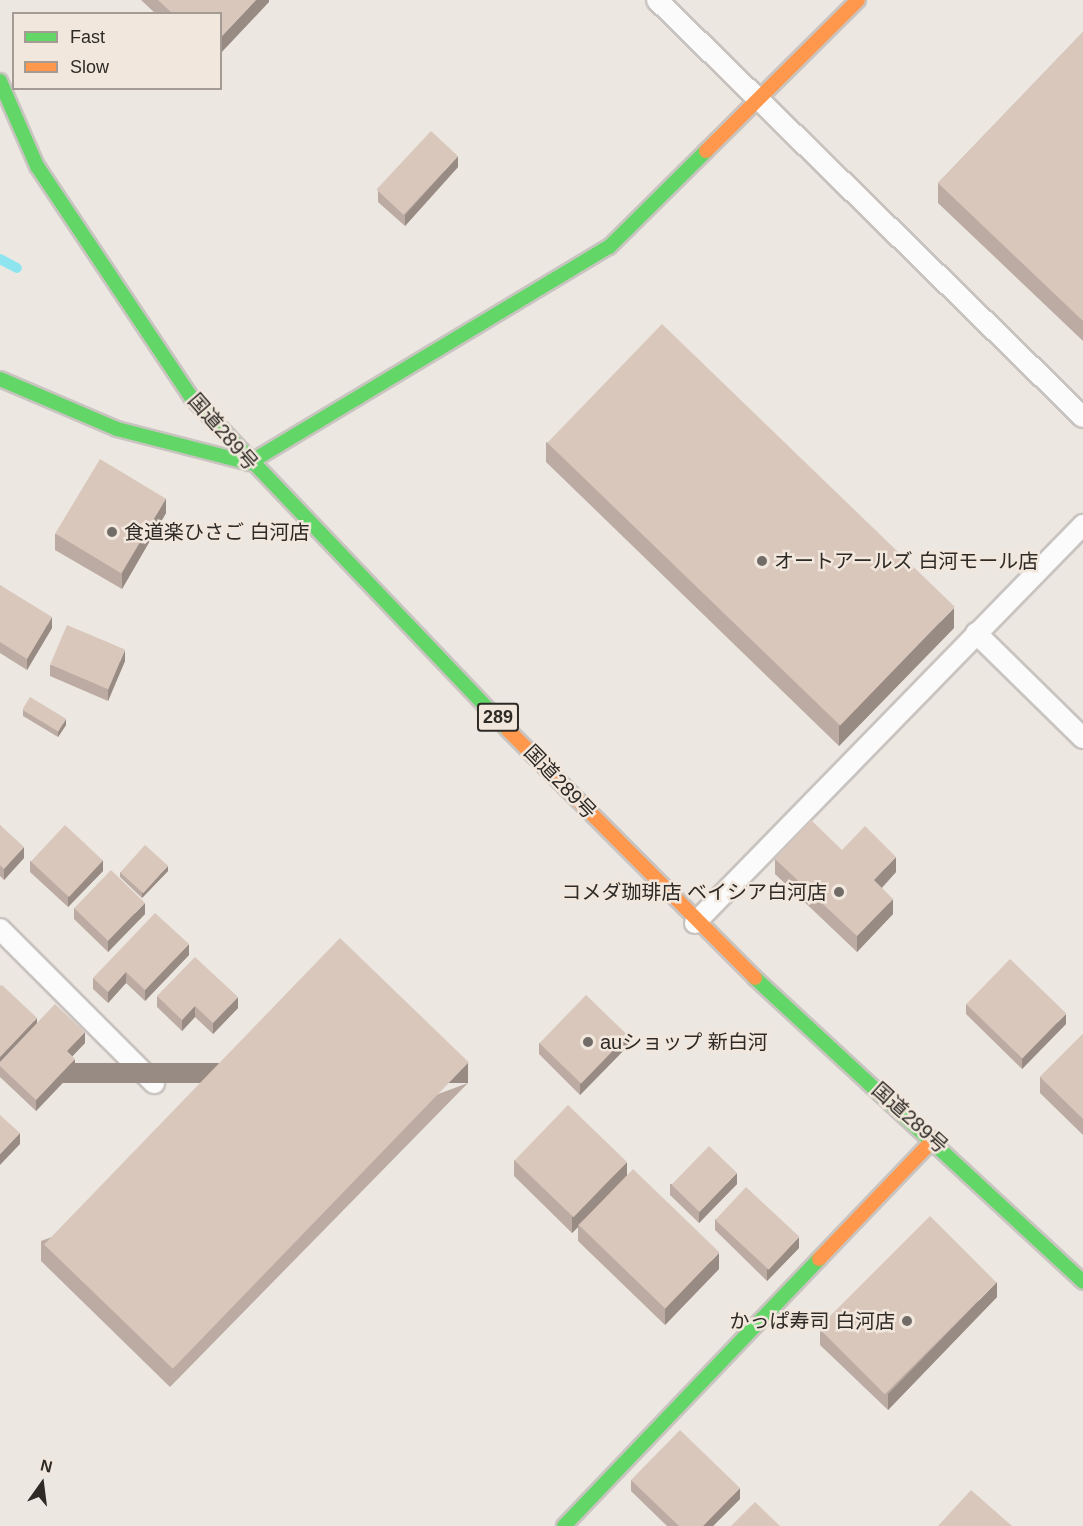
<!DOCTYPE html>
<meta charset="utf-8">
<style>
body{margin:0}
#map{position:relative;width:1083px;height:1526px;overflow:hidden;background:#ede7e2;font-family:Arial,"Noto Sans JP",sans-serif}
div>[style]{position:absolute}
.stream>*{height:10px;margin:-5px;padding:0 5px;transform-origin:5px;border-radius:5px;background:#8fe5ef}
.roads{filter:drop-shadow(2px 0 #c9c4c0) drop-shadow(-2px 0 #c9c4c0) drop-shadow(0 2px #c9c4c0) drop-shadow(0 -2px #c9c4c0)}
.lane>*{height:20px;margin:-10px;padding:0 10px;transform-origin:10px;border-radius:10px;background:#fcfbfb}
.fast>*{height:14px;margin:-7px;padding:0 7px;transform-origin:7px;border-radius:7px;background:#63d668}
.slow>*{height:14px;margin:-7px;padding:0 7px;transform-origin:7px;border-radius:7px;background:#ff974d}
.wall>*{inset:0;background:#bbaba2}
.shaded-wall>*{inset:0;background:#988b84;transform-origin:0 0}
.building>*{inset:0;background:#d9c7bc;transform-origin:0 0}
.dots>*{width:16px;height:16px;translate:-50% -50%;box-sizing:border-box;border:3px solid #f2e7dd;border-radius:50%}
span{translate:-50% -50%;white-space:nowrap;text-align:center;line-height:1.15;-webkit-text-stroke:5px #f2e7dd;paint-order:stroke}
.shield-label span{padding:2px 4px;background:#f2e7dd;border:2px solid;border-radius:4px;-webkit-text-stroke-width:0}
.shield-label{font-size:18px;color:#2e2a26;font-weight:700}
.street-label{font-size:20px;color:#2e2a26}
.poi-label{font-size:20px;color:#2e2a26}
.left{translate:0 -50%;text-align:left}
.right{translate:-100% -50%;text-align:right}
.legend{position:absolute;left:12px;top:12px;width:210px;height:78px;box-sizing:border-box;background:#f2e7dd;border:2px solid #a49b94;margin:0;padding:8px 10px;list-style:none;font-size:18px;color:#2e2a26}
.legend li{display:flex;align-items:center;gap:12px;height:30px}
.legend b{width:30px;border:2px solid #a49b94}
.north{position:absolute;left:12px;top:1454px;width:60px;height:60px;-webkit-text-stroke:4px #f2e7dd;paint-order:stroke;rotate:14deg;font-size:16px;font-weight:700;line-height:24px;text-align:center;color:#2e2a26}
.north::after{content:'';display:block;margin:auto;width:21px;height:27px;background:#2e2a26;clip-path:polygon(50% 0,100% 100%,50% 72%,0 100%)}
</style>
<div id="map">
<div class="stream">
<i style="left:0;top:259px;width:19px;rotate:28deg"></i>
</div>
<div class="roads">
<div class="lane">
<i style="left:657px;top:0;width:596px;rotate:44.39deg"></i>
<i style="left:976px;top:633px;width:150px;rotate:44.5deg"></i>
<i style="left:695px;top:923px;width:556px;rotate:-45.73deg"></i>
<i style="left:0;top:929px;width:218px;rotate:45deg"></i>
</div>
<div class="fast">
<i style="left:0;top:81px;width:93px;rotate:66.5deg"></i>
<i style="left:37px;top:166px;width:279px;rotate:56.3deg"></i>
<i style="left:192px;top:398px;width:458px;rotate:46.4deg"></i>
<i style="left:0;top:379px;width:127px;rotate:23.1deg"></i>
<i style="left:117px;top:429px;width:136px;rotate:14.4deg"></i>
<i style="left:249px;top:463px;width:420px;rotate:-31deg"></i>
<i style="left:609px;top:247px;width:136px;rotate:-44.7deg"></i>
<i style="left:755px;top:978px;width:447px;rotate:42.8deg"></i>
<i style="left:564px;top:1526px;width:369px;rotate:-46.3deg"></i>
</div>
<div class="slow">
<i style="left:706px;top:151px;width:214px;rotate:-44.8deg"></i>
<i style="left:508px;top:730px;width:350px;rotate:45.1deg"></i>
<i style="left:819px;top:1259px;width:166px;rotate:-46.2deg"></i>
</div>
</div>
<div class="wall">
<i style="clip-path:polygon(141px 0,269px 0,269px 2px,220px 14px,156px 14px)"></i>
<i style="clip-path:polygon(1083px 32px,1083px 341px,938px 203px,938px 183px)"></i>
<i style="clip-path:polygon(458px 167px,405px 226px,378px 202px,378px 191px)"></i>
<i style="clip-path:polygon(546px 442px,954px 628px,839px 746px,546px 462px)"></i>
<i style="clip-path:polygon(166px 513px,122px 589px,55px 550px,55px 534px)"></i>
<i style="clip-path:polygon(0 585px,52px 628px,27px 670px,0 653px)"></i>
<i style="clip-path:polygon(125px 661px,108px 701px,50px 676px,50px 665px)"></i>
<i style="clip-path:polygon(23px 710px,66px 725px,58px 737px,23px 716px)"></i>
<i style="clip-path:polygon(0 825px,24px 858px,4px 880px,0 876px)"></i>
<i style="clip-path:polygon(842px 850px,896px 872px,882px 888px,893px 914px,857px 952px,775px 874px,775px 859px)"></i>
<i style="clip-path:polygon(30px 861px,103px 871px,68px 907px,30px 872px)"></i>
<i style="clip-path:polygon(168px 871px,142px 898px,120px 877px,120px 872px)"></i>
<i style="clip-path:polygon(74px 908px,145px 914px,108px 952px,74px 919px)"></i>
<i style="clip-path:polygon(189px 955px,145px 1001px,126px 983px,108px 1003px,93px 989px,93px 978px)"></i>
<i style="clip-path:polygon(0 986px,37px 1024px,85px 1043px,72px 1056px,75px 1070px,36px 1111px,0 1077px)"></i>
<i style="clip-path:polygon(157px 996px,238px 1008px,213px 1034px,195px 1017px,182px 1031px,157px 1007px)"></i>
<i style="clip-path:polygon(966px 1004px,1066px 1024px,1022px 1069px,966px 1014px)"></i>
<i style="clip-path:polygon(1083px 1034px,1083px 1135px,1040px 1093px,1040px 1077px)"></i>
<i style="clip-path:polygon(539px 1043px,628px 1046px,580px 1095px,539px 1054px)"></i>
<i style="clip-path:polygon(468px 1083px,170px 1387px,41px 1261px,41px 1241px)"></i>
<i style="clip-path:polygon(514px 1160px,627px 1175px,719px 1269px,665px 1325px,578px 1241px,578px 1227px,572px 1233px,514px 1176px)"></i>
<i style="clip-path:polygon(670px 1184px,737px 1184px,699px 1223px,670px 1195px)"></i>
<i style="clip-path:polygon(715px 1219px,799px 1248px,767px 1281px,715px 1230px)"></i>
<i style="clip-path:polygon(997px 1297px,888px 1410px,820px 1345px,820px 1329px)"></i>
<i style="clip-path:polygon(631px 1480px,740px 1499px,713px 1526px,667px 1526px,631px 1491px)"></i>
</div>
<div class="shaded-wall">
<i style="clip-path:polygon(256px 0,269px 0,269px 2px,220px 54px,220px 38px)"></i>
<i style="clip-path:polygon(458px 156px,458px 167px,405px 226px,405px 215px)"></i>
<i style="clip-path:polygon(166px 498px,166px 513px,122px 589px,122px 573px)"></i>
<i style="clip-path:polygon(954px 608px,954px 628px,839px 746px,839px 726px)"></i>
<i style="clip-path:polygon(52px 617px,52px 628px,27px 670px,27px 659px)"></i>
<i style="clip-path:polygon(125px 650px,125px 661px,108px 701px,108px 690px)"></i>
<i style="clip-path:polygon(66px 719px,66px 725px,58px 737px,58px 732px)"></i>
<i style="clip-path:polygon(24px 847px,24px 858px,4px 880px,4px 869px)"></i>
<i style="clip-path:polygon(896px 857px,896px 872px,874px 896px,874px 880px)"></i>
<i style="clip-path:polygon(103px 860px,103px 871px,68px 907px,68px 896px)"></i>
<i style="clip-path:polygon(168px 866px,168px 871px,142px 898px,142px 893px)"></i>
<i style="clip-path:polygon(893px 899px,893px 914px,857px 952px,857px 936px)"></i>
<i style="clip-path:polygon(145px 903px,145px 914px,108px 952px,108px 941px)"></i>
<i style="clip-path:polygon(189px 944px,189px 955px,145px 1001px,145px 990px)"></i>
<i style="clip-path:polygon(126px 972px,126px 983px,108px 1003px,108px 992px)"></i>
<i style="clip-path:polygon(238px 997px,238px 1008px,213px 1034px,213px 1023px)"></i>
<i style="clip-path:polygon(195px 1006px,195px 1017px,182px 1031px,182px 1020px)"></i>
<i style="clip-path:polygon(1066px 1014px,1066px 1024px,1022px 1069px,1022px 1058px)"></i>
<i style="clip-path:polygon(37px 1018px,37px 1029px,0 1066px,0 1057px)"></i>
<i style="clip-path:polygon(85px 1032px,85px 1043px,67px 1062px,67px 1051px)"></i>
<i style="clip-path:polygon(628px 1035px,628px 1046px,580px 1095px,580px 1084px)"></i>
<i style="clip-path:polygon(75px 1059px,75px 1070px,36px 1111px,36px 1100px)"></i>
<i style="left:468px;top:1063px;width:20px;height:426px;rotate:90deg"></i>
<i style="clip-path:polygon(20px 1133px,20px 1144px,0 1165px,0 1154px)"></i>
<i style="clip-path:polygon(627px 1162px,627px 1178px,578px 1225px,578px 1227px,572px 1233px,572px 1217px)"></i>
<i style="clip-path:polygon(737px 1173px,737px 1184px,699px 1223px,699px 1212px)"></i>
<i style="clip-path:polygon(799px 1237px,799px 1248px,767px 1281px,767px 1270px)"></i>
<i style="clip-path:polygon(719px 1253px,719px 1269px,665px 1325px,665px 1309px)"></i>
<i style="clip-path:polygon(997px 1282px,997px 1297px,888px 1410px,888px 1394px)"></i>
<i style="clip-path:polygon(740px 1488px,740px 1499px,713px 1526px,703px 1526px)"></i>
</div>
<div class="building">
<i style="clip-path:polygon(158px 0,256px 0,220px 38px,220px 14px,173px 14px)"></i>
<i style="clip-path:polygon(1083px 32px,1083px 321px,938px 183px)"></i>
<i style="left:431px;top:131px;width:37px;height:80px;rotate:43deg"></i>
<i style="left:662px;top:324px;width:407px;height:165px;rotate:44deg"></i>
<i style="left:100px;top:459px;width:77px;height:87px;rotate:31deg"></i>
<i style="clip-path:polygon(0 585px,52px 617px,27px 659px,0 642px)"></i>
<i style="left:67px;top:625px;width:63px;height:43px;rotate:23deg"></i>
<i style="left:30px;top:697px;width:42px;height:15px;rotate:31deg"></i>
<i style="clip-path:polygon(811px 820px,842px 850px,865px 826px,896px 857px,874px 880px,893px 899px,857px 936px,775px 859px)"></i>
<i style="clip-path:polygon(0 825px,24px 847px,4px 869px,0 865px)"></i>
<i style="left:65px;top:825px;width:52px;height:50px;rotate:43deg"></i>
<i style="left:145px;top:845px;width:31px;height:37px;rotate:42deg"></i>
<i style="left:111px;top:870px;width:47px;height:53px;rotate:44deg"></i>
<i style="clip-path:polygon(155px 913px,189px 944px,145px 990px,126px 972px,108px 992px,93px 978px)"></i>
<i style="left:340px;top:938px;width:179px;height:426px;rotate:44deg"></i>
<i style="clip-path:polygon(195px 957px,238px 997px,213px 1023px,195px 1006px,182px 1020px,157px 996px)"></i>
<i style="left:1010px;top:959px;width:78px;height:63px;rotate:44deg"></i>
<i style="clip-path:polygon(2px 985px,37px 1018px,0 1057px,0 986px)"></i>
<i style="left:586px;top:995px;width:58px;height:67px;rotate:44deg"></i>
<i style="clip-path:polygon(55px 1004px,85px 1032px,67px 1051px,75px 1059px,36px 1100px,0 1066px,0 1062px)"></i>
<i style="clip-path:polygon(1083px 1034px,1083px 1119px,1040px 1077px)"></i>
<i style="left:568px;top:1105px;width:82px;height:77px;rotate:44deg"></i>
<i style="clip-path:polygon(0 1115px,20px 1133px,0 1154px)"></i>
<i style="left:709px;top:1146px;width:39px;height:54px;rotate:44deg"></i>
<i style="left:633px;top:1169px;width:120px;height:78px;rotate:44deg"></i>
<i style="left:746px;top:1187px;width:73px;height:45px;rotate:43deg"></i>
<i style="left:930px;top:1216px;width:94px;height:158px;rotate:45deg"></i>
<i style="clip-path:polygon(680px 1430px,740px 1488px,703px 1526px,679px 1526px,631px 1480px)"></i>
<i style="clip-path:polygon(971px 1490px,1012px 1526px,938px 1526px)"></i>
<i style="clip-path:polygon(755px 1502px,780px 1526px,731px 1526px)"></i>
</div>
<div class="dots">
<i style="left:112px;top:532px;background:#716c68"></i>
<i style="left:762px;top:561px;background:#716c68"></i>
<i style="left:839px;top:892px;background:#716c68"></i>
<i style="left:588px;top:1042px;background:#716c68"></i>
<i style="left:907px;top:1321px;background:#716c68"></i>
</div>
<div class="shield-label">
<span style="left:498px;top:717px">289</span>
</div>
<div class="street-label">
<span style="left:223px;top:432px;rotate:49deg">国道289号</span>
<span style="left:560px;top:782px;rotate:46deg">国道289号</span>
<span style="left:910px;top:1118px;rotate:42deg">国道289号</span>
</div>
<div class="poi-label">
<span class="left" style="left:124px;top:532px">食道楽ひさご 白河店</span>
<span class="left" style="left:774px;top:561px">オートアールズ 白河モール店</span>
<span class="right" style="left:827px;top:892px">コメダ珈琲店 ベイシア白河店</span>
<span class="left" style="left:600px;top:1042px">auショップ 新白河</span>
<span class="right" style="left:895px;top:1321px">かっぱ寿司 白河店</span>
</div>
<ul class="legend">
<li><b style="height:8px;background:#63d668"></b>Fast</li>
<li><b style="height:8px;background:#ff974d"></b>Slow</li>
</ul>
<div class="north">N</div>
</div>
